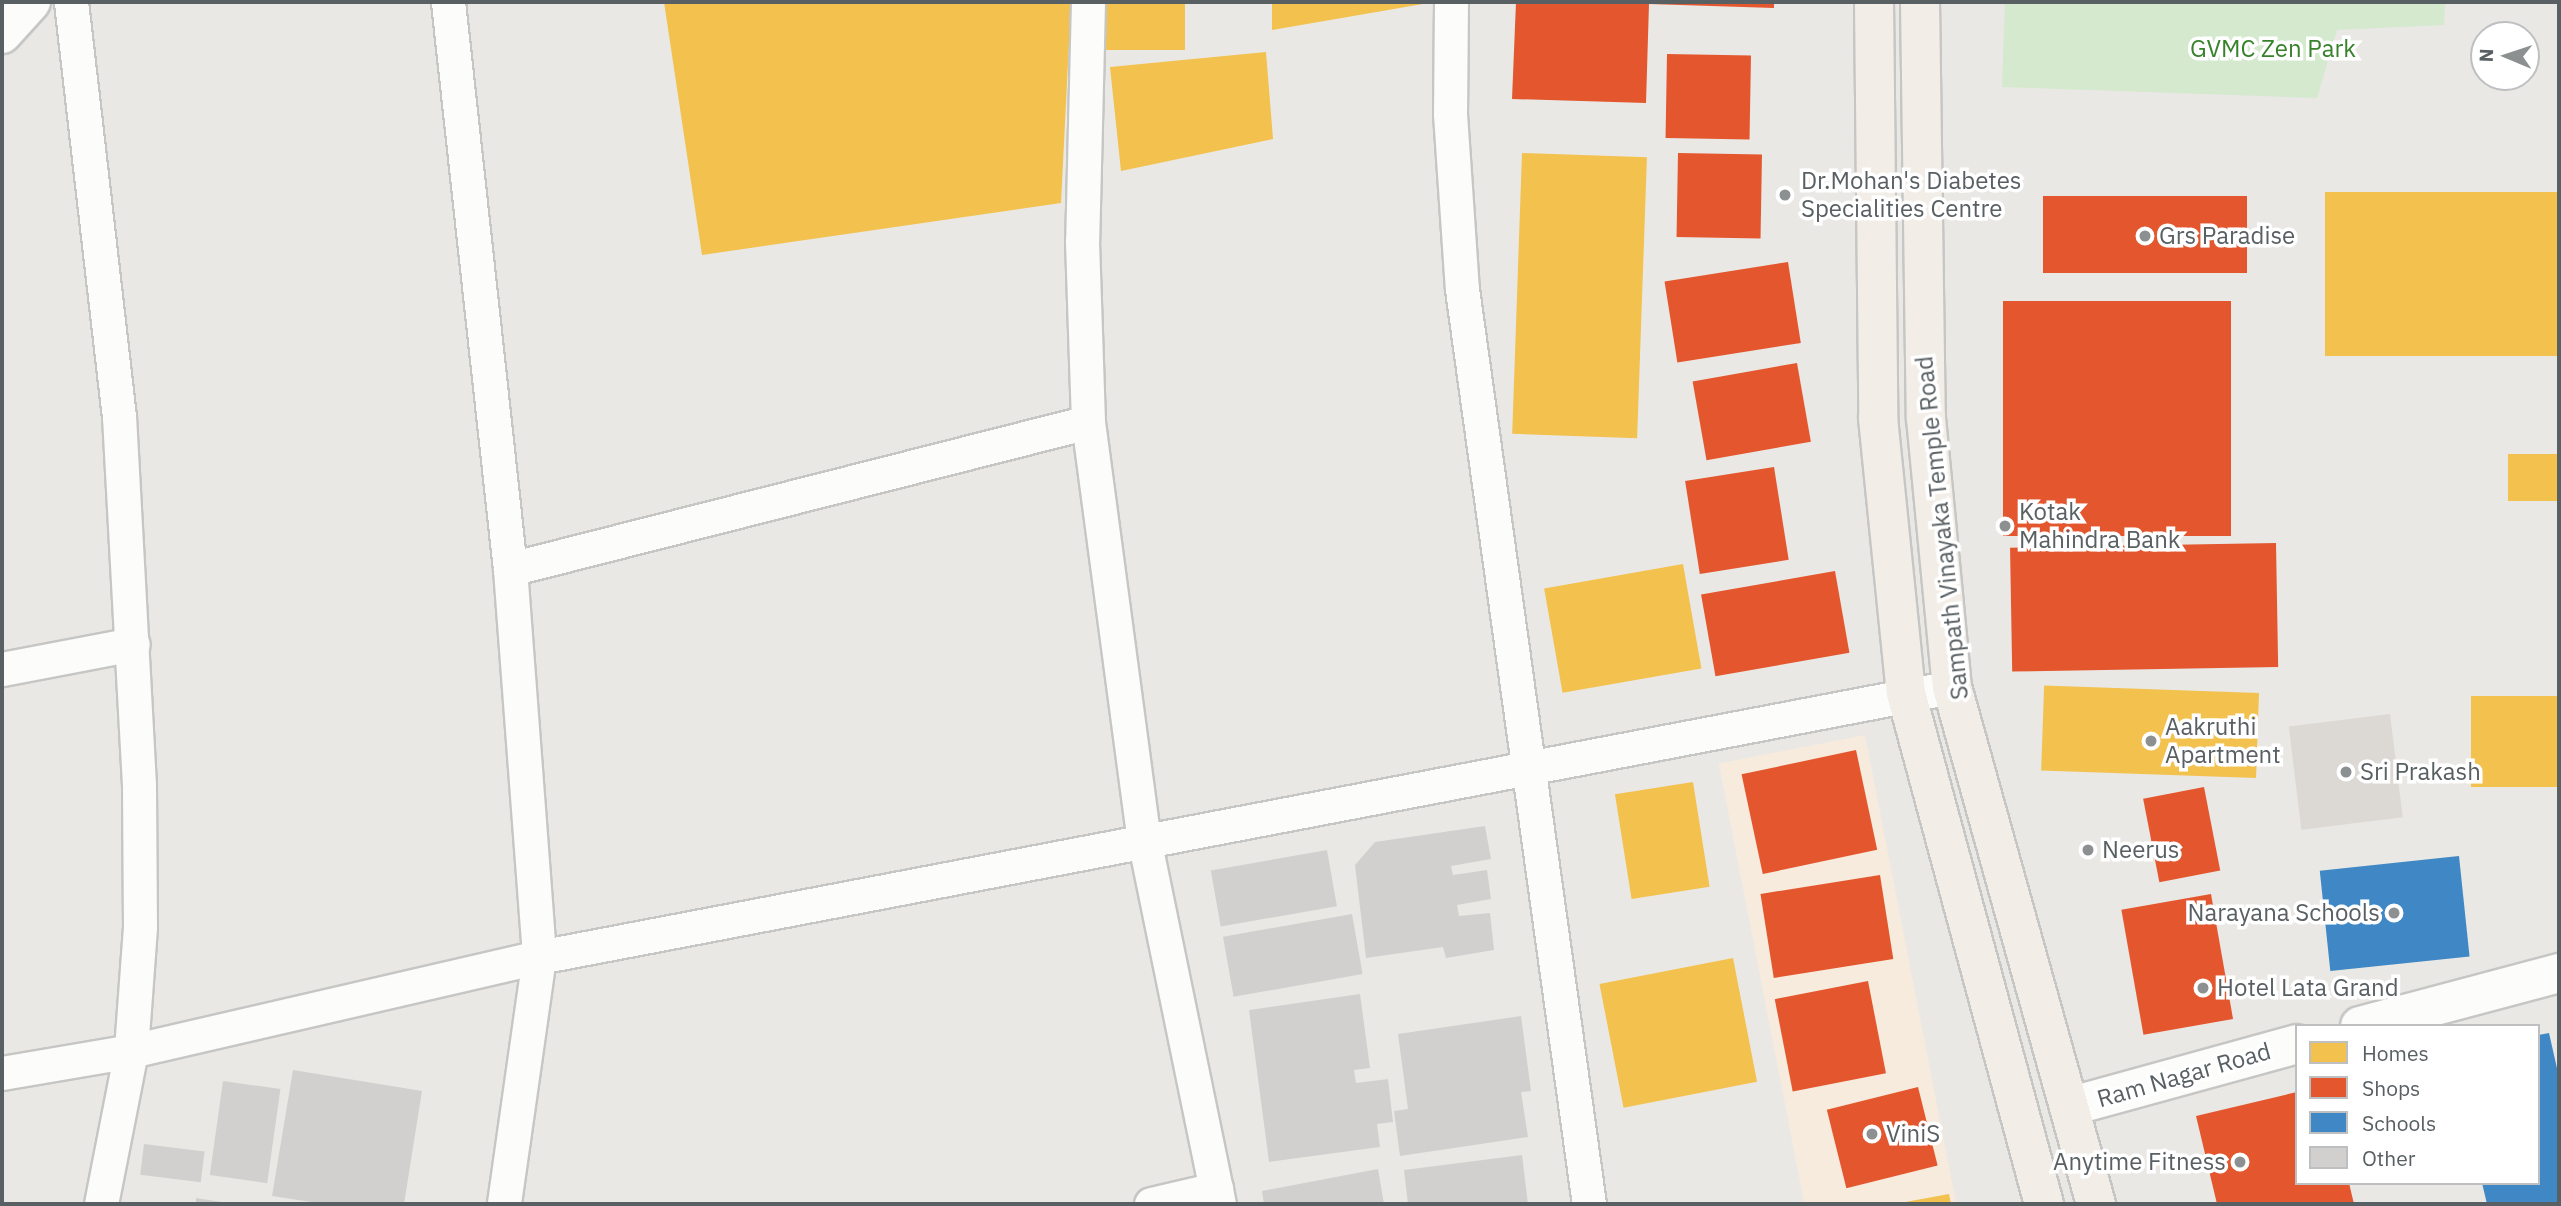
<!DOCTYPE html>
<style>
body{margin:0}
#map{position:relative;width:2561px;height:1206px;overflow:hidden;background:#eae8e4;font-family:"IBM Plex Sans",sans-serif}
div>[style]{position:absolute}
.commercial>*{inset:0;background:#f6ebdc;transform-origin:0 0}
.education>*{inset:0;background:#dcd8d3;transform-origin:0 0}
.green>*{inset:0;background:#d4e9cd}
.homes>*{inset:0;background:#f2c14e;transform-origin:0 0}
.shops>*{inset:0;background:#e4572e;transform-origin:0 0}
.schools>*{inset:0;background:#3f88c5;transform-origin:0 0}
.building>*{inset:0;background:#d2d0ce;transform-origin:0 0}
.roads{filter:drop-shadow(2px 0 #c6c6c5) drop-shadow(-2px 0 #c6c6c5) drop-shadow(0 2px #c6c6c5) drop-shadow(0 -2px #c6c6c5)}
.street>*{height:33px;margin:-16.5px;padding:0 16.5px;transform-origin:16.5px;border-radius:16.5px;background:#fcfcfb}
.secondary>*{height:38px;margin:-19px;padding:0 19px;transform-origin:19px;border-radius:19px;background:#fcfcfb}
.primary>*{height:38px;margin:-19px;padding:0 19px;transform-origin:19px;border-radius:19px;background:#f2eee7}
.dots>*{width:19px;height:19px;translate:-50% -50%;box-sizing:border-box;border:4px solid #fff;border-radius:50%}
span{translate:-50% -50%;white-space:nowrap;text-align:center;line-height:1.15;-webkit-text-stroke:7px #fff;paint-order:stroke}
.park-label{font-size:24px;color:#37822b}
.poi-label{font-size:24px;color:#596063}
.left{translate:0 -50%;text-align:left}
.right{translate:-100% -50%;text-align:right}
.street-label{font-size:24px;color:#596063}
.frame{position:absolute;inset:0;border:4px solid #596063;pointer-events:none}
.legend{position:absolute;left:2295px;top:1024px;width:245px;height:161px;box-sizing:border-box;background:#fff;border:2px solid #bdbfc1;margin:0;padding:9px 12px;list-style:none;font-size:21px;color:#596063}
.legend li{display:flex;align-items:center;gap:14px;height:35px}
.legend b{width:35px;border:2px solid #bdbfc1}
.north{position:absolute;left:2470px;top:21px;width:70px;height:70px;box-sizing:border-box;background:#fff;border:2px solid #bdbfc1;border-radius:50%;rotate:272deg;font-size:19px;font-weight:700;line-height:28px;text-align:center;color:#596063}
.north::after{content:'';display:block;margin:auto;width:24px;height:32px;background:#8c9090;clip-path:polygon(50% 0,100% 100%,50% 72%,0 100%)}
</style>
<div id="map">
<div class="commercial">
<i style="left:1865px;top:735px;width:478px;height:149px;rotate:79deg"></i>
</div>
<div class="education">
<i style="left:2390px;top:714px;width:104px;height:102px;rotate:83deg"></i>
</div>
<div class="green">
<i style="clip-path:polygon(2005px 2px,2445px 2px,2444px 25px,2337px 30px,2317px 98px,2002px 87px)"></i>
</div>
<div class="homes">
<i style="clip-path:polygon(664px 2px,1071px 2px,1061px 203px,702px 255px)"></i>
<i style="left:1102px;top:2px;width:83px;height:48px"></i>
<i style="clip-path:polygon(1272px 2px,1423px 2px,1423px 4px,1272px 30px)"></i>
<i style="clip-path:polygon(1266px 52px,1273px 139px,1121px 171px,1110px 67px)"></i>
<i style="left:1522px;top:153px;width:125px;height:281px;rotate:2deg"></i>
<i style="left:2559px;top:192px;width:164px;height:234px;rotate:90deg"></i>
<i style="left:2508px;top:454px;width:51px;height:47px"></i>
<i style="left:1683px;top:564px;width:106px;height:141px;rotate:80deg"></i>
<i style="left:2259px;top:693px;width:85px;height:215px;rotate:92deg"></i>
<i style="left:2559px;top:696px;width:91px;height:88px;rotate:90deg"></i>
<i style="left:1693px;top:782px;width:106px;height:79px;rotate:81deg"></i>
<i style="left:1733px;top:958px;width:126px;height:136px;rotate:79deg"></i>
<i style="clip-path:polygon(1949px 1194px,1951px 1204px,1900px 1204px,1900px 1203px)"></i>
</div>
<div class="shops">
<i style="clip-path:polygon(1516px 2px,1774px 2px,1774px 8px,1649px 4px,1646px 103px,1512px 99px)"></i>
<i style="left:1667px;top:54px;width:84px;height:84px;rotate:1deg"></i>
<i style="left:1678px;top:153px;width:84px;height:84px;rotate:1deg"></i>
<i style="left:2247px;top:196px;width:77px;height:204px;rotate:90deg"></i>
<i style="left:1788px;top:262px;width:82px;height:125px;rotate:81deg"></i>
<i style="left:2003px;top:301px;width:228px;height:235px"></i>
<i style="left:1797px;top:363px;width:80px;height:106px;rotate:80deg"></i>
<i style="left:1774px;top:467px;width:94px;height:90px;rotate:81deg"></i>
<i style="left:2276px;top:543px;width:124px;height:266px;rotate:89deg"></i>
<i style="left:1835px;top:571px;width:83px;height:136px;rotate:80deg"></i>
<i style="left:1856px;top:750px;width:102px;height:117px;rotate:78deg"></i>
<i style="left:2204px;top:787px;width:85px;height:62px;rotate:79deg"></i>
<i style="left:1880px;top:875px;width:85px;height:121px;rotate:81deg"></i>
<i style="left:2211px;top:894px;width:127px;height:91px;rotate:80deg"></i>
<i style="left:1868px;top:981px;width:94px;height:95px;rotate:79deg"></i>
<i style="left:1918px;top:1087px;width:81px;height:94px;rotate:76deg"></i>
<i style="clip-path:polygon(2297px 1092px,2297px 1183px,2349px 1183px,2354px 1204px,2217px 1204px,2196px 1116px)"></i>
</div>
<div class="schools">
<i style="left:2459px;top:856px;width:101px;height:140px;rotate:84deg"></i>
<i style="clip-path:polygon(2549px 1033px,2559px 1077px,2559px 1204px,2487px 1204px,2482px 1183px,2538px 1183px,2538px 1035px)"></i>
</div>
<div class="building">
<i style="clip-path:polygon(1485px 826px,1491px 859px,1451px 866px,1453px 875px,1487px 870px,1491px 899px,1457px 905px,1459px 916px,1490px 913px,1494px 950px,1446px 958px,1443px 947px,1366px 958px,1355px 865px,1375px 842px)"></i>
<i style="left:1327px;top:850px;width:57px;height:118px;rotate:80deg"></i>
<i style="left:1352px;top:914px;width:61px;height:131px;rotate:80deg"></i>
<i style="clip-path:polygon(1360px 994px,1370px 1068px,1354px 1070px,1356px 1083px,1388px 1079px,1393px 1122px,1377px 1124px,1380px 1147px,1269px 1162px,1249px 1010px)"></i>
<i style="clip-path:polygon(1521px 1016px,1531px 1091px,1521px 1092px,1528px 1137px,1400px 1156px,1394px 1111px,1408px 1109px,1398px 1034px)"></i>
<i style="clip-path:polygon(293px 1070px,422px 1091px,404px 1204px,324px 1204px,272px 1196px)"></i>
<i style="left:223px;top:1081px;width:58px;height:95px;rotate:8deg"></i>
<i style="left:144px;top:1144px;width:61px;height:31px;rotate:7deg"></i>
<i style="clip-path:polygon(1522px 1155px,1528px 1204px,1408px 1204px,1404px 1170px)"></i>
<i style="clip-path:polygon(1378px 1169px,1384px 1204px,1264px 1204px,1262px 1191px)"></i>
<i style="clip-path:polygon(196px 1198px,228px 1203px,228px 1204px,196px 1204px)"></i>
</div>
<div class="roads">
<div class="street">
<i style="left:71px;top:2px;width:417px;rotate:83.4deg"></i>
<i style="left:119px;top:416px;width:371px;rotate:86.9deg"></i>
<i style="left:139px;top:786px;width:141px;rotate:89.6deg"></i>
<i style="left:140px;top:927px;width:124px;rotate:94.2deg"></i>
<i style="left:131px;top:1051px;width:156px;rotate:101.1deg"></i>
<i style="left:448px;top:2px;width:570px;rotate:83.76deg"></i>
<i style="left:510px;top:569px;width:389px;rotate:85.7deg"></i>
<i style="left:539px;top:957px;width:249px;rotate:98.1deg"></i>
<i style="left:1088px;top:2px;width:239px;rotate:91.4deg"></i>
<i style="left:1082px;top:241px;width:181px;rotate:88.1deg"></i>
<i style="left:1088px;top:422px;width:421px;rotate:82.4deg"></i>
<i style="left:1144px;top:839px;width:373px;rotate:78.4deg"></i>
<i style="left:1451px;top:2px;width:112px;rotate:90.5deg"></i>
<i style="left:1450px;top:114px;width:175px;rotate:86.1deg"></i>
<i style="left:1462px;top:289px;width:924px;rotate:82.1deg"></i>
<i style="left:510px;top:569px;width:596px;rotate:-14.27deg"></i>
<i style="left:2px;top:669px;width:133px;rotate:-10.8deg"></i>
<i style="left:2px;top:1073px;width:131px;rotate:-9.7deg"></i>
<i style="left:131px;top:1051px;width:419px;rotate:-13deg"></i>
<i style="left:539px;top:957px;width:1439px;rotate:-10.82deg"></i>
<i style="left:1151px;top:1204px;width:67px;rotate:-13deg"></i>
</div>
<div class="secondary">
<i style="left:2px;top:34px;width:43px;rotate:-47.8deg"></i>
<i style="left:2360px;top:1026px;width:206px;rotate:-14.9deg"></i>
<i style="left:2072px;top:1106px;width:233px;rotate:-15.4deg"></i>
</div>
<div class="primary">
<i style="left:1874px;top:2px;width:416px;rotate:89.4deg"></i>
<i style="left:1878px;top:418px;width:276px;rotate:84.2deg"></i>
<i style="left:1906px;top:693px;width:529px;rotate:74.89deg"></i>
<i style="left:1920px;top:2px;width:416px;rotate:89.2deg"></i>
<i style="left:1926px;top:418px;width:270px;rotate:84.5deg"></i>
<i style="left:1952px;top:687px;width:537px;rotate:74.44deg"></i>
</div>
</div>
<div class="dots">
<i style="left:1785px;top:195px;background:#8c9090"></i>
<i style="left:2145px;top:236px;background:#8c9090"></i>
<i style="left:2005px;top:526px;background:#8c9090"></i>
<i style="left:2151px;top:741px;background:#8c9090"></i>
<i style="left:2346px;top:772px;background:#8c9090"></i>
<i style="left:2088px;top:850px;background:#8c9090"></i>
<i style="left:2394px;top:913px;background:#8c9090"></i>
<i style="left:2203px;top:988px;background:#8c9090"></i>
<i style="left:1872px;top:1134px;background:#8c9090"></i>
<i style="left:2240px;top:1162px;background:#8c9090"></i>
</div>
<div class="park-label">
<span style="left:2273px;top:49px">GVMC Zen Park</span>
</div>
<div class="poi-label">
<span class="left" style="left:1801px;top:195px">Dr.Mohan's Diabetes<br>Specialities Centre</span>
<span class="left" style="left:2159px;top:236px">Grs Paradise</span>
<span class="left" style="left:2019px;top:526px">Kotak<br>Mahindra Bank</span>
<span class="left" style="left:2165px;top:741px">Aakruthi<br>Apartment</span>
<span class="left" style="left:2360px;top:772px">Sri Prakash</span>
<span class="left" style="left:2102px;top:850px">Neerus</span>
<span class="right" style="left:2380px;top:913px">Narayana Schools</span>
<span class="left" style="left:2217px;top:988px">Hotel Lata Grand</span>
<span class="left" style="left:1886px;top:1134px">ViniS</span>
<span class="right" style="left:2226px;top:1162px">Anytime Fitness</span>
</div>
<div class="street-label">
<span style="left:1942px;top:528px;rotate:-96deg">Sampath Vinayaka Temple Road</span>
<span style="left:2184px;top:1075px;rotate:-16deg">Ram Nagar Road</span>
</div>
<div class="frame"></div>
<ul class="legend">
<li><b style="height:19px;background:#f2c14e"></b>Homes</li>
<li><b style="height:19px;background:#e4572e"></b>Shops</li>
<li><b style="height:19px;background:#3f88c5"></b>Schools</li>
<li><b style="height:19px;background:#d2d0ce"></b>Other</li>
</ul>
<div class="north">N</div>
</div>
